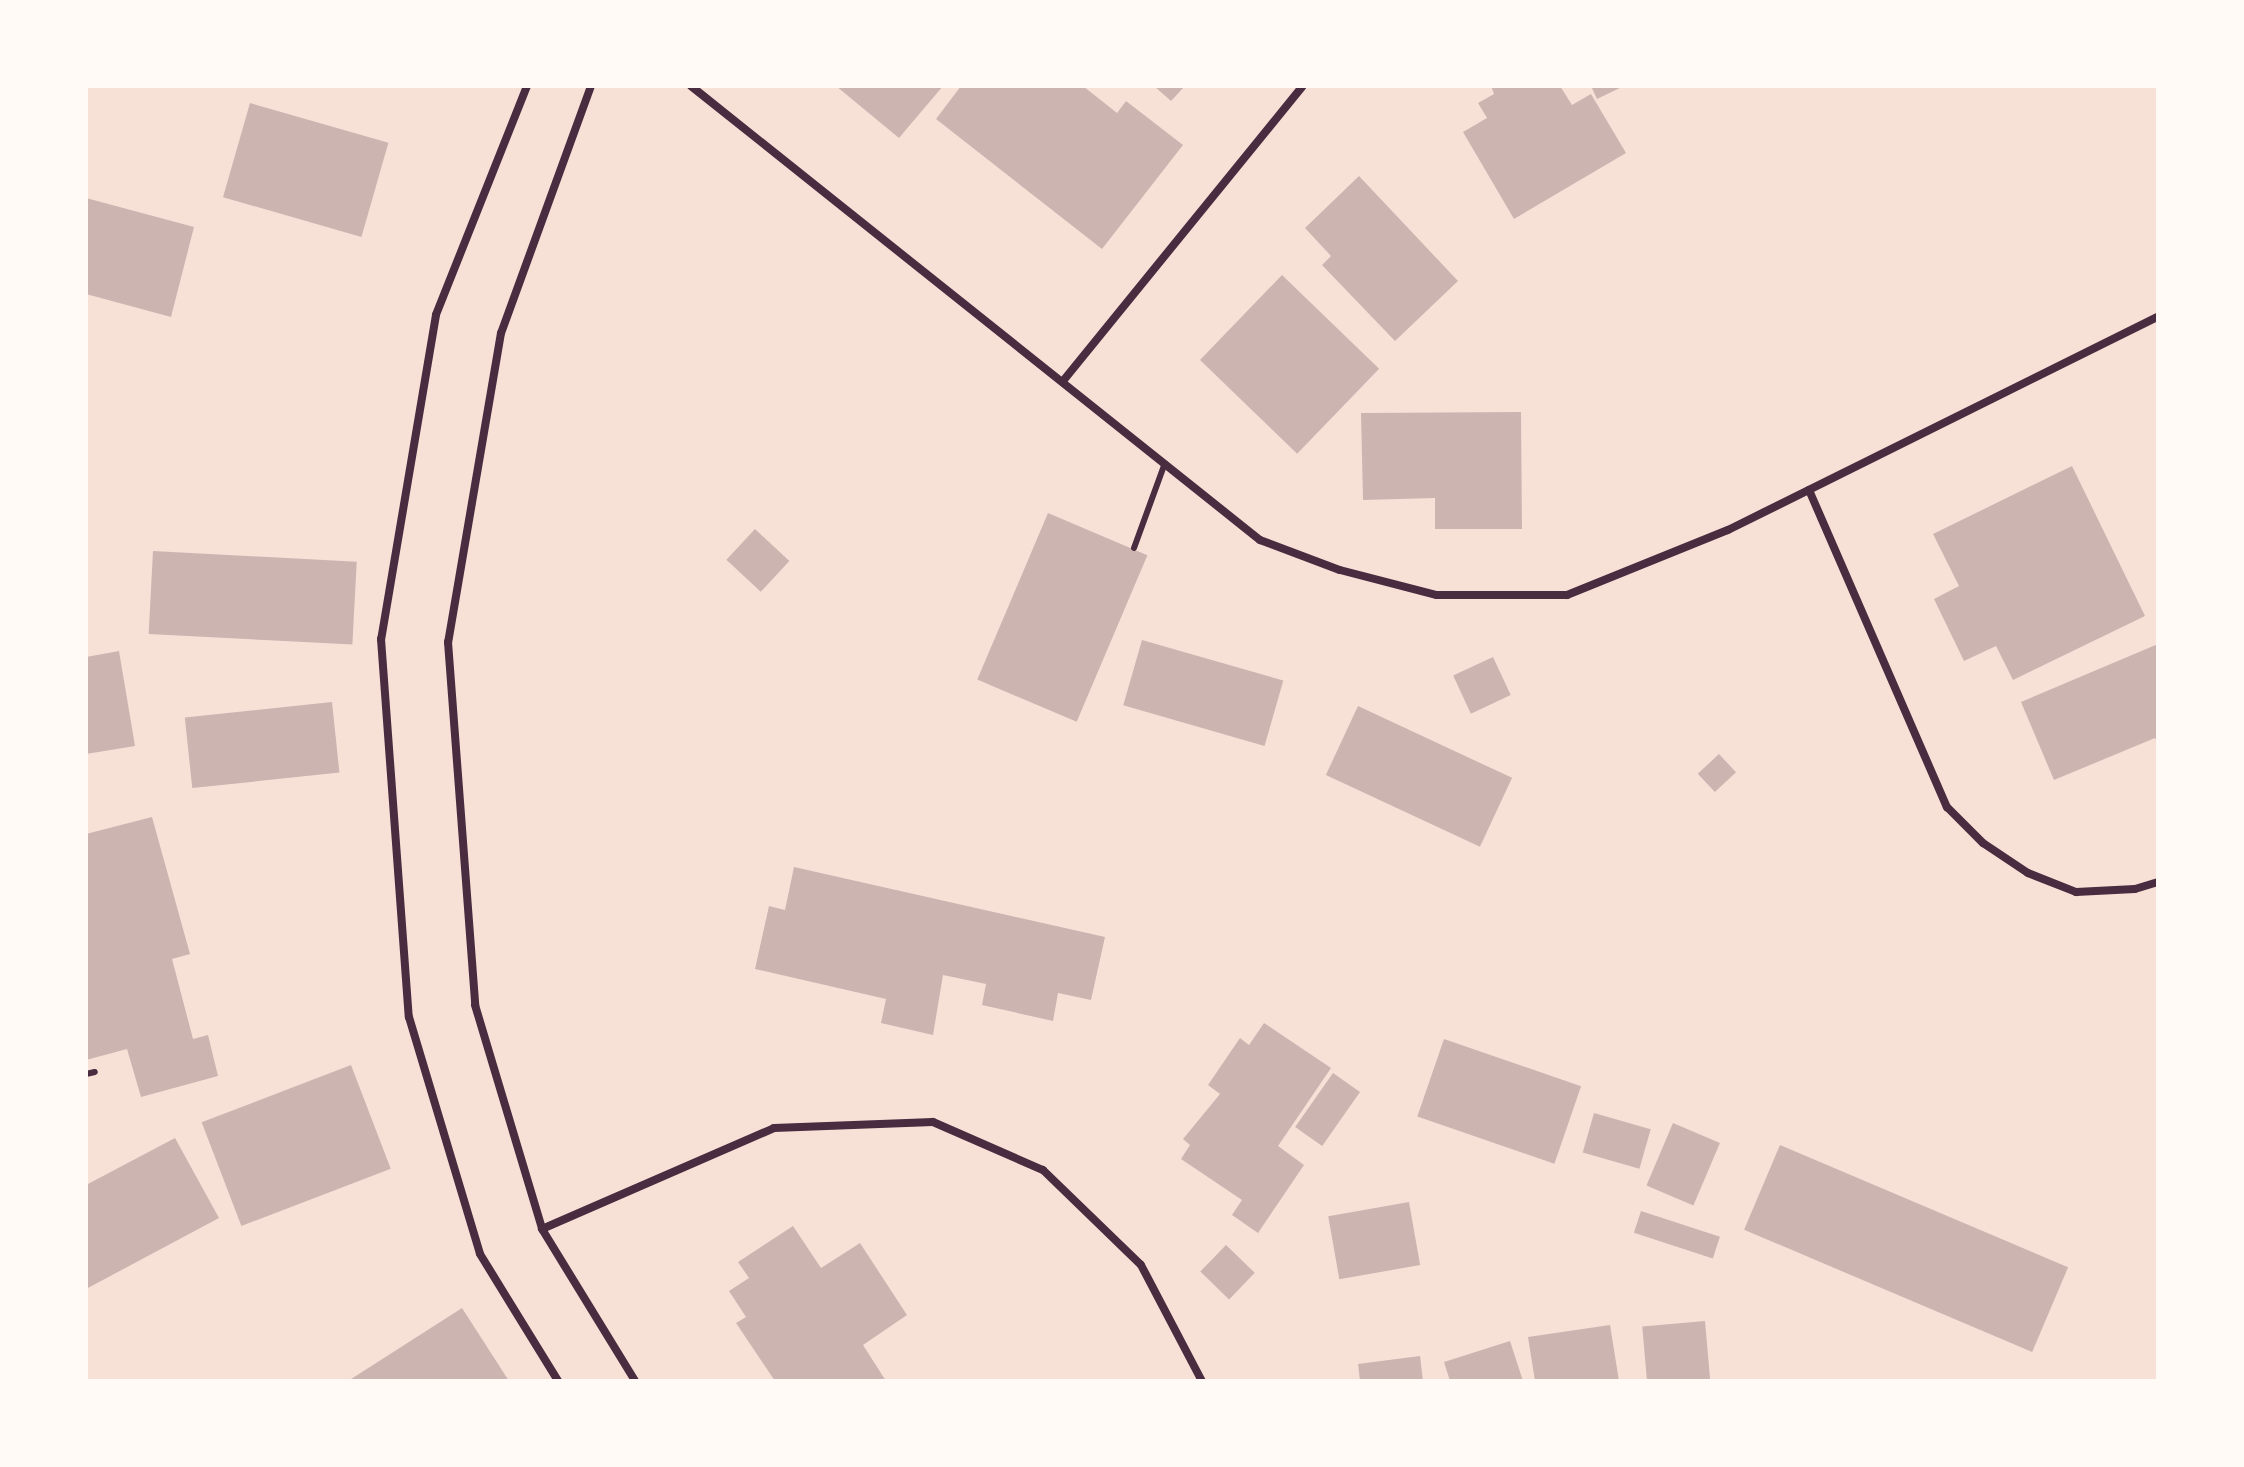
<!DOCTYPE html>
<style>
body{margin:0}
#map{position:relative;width:2244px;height:1467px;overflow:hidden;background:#f7e1d7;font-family:Figtree,sans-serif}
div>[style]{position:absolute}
.building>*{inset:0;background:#ccb4b1;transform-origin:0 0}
.service>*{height:6px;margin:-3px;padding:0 3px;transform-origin:3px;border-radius:3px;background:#4a2c40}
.minor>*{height:8px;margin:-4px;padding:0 4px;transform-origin:4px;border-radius:4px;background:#4a2c40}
span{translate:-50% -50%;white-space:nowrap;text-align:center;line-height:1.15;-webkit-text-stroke:8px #fffaf5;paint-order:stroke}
.frame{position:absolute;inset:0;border:88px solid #fffaf5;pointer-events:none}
</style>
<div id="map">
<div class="building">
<i style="clip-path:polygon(836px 86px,943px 86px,899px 138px)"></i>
<i style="clip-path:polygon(961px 86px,1083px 86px,1117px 113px,1126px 101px,1183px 145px,1102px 249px,936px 119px)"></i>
<i style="clip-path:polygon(1154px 86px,1185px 86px,1171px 101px)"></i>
<i style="clip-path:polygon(1560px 86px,1572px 105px,1591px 94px,1626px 153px,1514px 219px,1463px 132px,1487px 118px,1478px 103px,1494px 94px,1491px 86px)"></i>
<i style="clip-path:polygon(1591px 86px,1624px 86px,1597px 99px)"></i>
<i style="left:250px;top:103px;width:144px;height:98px;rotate:16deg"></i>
<i style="clip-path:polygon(1359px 176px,1458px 281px,1395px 341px,1322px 265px,1331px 256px,1305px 228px)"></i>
<i style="clip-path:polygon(86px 198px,194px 227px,171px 317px,86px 294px)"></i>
<i style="left:1282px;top:275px;width:135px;height:118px;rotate:44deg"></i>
<i style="clip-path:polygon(1521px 412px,1522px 529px,1435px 529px,1435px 498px,1363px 500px,1361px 413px)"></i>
<i style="clip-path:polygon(2072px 466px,2145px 616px,2013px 680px,1996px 646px,1964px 661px,1934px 599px,1959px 586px,1933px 534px)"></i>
<i style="left:1048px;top:513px;width:108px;height:181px;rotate:23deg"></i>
<i style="left:755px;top:529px;width:47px;height:42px;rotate:43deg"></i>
<i style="left:153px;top:551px;width:204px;height:83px;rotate:3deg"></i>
<i style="left:1142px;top:640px;width:147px;height:68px;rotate:16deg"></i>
<i style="clip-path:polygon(2158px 644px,2158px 744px,2155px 738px,2054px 780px,2021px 702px)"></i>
<i style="clip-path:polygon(119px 651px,135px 746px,86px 754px,86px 657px)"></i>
<i style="left:1493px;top:657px;width:42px;height:44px;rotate:65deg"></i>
<i style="left:332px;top:702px;width:71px;height:148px;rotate:84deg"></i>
<i style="left:1358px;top:706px;width:170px;height:76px;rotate:25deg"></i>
<i style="left:1719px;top:754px;width:25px;height:29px;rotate:47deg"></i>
<i style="clip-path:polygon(152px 817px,190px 954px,172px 959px,193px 1039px,208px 1035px,218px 1076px,141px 1097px,127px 1049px,86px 1060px,86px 834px)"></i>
<i style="clip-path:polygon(794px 867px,1105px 937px,1091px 1000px,1058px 993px,1053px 1021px,982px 1005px,986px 984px,943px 975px,933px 1035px,881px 1023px,886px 999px,755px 969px,769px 906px,785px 910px)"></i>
<i style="clip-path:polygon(1264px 1023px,1331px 1068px,1278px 1146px,1304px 1165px,1258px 1233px,1232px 1215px,1242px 1200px,1181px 1159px,1190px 1145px,1183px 1139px,1220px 1094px,1208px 1085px,1240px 1038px,1249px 1045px)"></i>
<i style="left:1444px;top:1039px;width:145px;height:82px;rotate:19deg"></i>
<i style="left:351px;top:1065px;width:111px;height:160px;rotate:69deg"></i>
<i style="left:1333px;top:1073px;width:33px;height:66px;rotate:35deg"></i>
<i style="left:1594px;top:1113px;width:59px;height:41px;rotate:16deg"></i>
<i style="left:1673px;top:1123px;width:51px;height:68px;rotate:23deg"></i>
<i style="clip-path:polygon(175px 1138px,219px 1218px,86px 1289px,86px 1185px)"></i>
<i style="left:1780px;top:1145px;width:313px;height:92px;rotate:23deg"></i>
<i style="left:1409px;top:1202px;width:64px;height:82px;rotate:80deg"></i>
<i style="left:1641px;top:1211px;width:83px;height:23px;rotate:18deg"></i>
<i style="clip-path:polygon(793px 1226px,821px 1268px,860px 1243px,907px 1315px,863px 1345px,886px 1381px,775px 1381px,736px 1323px,746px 1317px,729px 1291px,749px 1278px,738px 1262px)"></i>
<i style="left:1226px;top:1245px;width:40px;height:37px;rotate:44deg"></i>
<i style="clip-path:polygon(462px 1308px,509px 1381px,348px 1381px)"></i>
<i style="left:1705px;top:1321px;width:60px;height:63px;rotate:85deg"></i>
<i style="clip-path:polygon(1610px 1325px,1619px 1381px,1535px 1381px,1528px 1337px)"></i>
<i style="clip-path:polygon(1510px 1341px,1523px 1381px,1450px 1381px,1444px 1362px)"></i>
<i style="clip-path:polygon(1420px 1356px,1423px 1381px,1360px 1381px,1358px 1364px)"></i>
</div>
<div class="service">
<i style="left:1134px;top:548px;width:90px;rotate:-70deg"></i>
<i style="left:86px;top:1074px;width:9px;rotate:-13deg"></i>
</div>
<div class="minor">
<i style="left:527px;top:86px;width:246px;rotate:111.7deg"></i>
<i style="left:436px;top:315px;width:329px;rotate:99.6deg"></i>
<i style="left:381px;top:639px;width:379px;rotate:85.8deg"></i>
<i style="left:409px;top:1017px;width:247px;rotate:73.3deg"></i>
<i style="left:480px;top:1254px;width:149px;rotate:58.4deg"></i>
<i style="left:591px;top:86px;width:263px;rotate:110deg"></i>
<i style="left:501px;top:333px;width:314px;rotate:99.7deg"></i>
<i style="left:448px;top:642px;width:364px;rotate:85.7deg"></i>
<i style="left:475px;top:1005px;width:234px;rotate:73.3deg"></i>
<i style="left:542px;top:1229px;width:178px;rotate:58.5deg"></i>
<i style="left:691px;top:86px;width:728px;rotate:38.59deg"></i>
<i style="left:1260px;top:540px;width:85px;rotate:20.6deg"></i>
<i style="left:1340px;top:570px;width:100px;rotate:14.5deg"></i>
<i style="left:1437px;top:595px;width:130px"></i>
<i style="left:1567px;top:595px;width:174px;rotate:-22deg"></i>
<i style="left:1728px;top:530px;width:480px;rotate:-26.4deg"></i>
<i style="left:1063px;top:381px;width:380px;rotate:-50.9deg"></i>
<i style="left:1809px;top:490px;width:346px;rotate:66.5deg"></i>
<i style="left:1947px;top:807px;width:51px;rotate:45deg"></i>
<i style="left:1983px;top:843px;width:54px;rotate:33.7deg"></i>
<i style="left:2028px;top:873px;width:52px;rotate:21.6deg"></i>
<i style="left:2076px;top:892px;width:59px;rotate:-2.9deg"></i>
<i style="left:2135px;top:889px;width:24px;rotate:-17deg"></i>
<i style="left:542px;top:1229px;width:253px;rotate:-23.5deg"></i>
<i style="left:774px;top:1128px;width:159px;rotate:-2.2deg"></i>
<i style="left:933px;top:1122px;width:120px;rotate:23.6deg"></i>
<i style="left:1043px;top:1170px;width:136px;rotate:44.1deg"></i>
<i style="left:1141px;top:1265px;width:131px;rotate:62.3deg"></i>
</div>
<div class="frame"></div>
</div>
